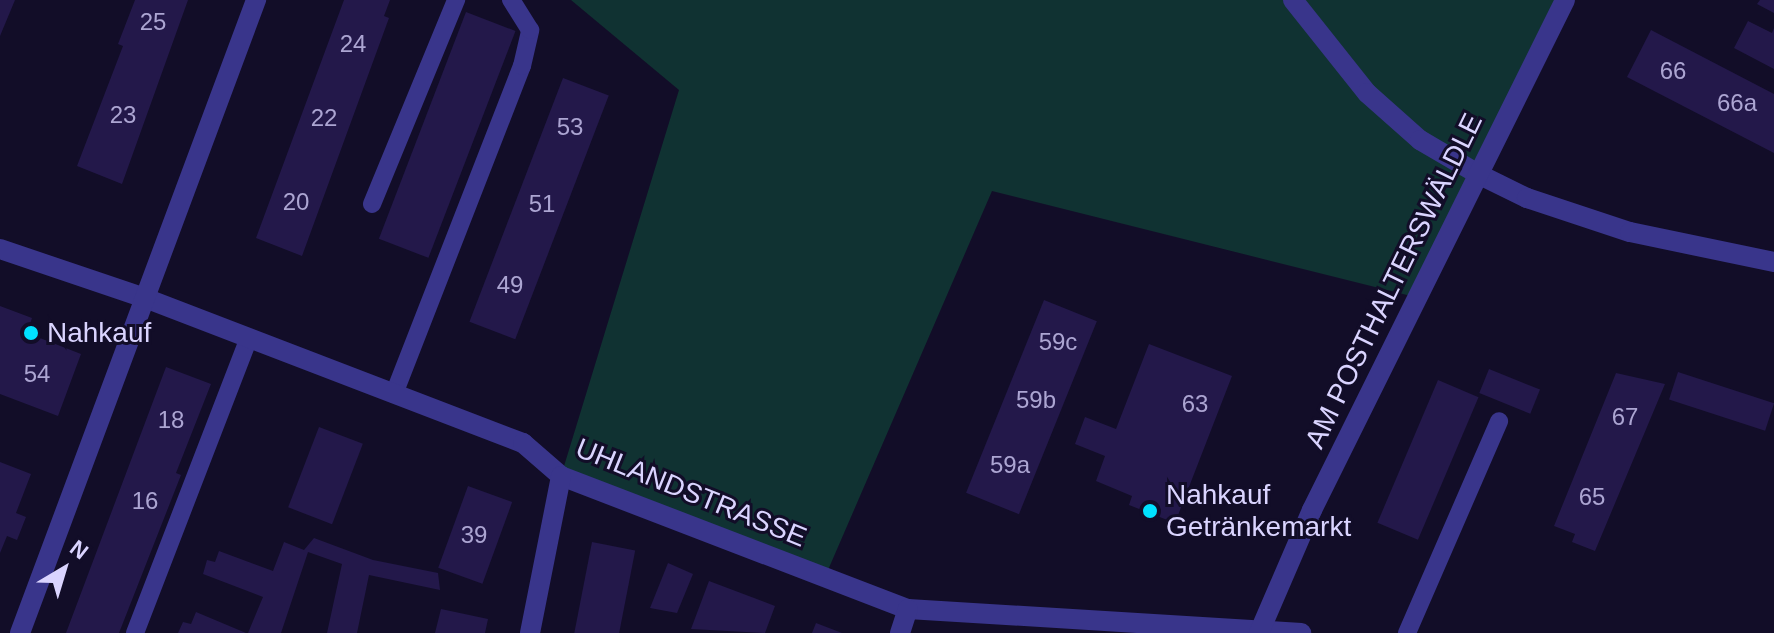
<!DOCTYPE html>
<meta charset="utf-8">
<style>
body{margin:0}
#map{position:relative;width:1774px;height:633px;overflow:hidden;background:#120d28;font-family:Helvetica,sans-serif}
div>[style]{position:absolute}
.green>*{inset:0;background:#103232}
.building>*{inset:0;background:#23184a;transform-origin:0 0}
.lane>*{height:18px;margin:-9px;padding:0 9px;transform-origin:9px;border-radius:9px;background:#39358b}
.street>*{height:20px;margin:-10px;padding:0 10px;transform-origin:10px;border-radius:10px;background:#39358b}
.dots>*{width:22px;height:22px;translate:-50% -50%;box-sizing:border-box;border:4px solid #120d28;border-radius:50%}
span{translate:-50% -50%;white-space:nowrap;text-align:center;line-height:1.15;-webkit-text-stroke:6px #120d28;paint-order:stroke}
.number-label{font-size:24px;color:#aca5d2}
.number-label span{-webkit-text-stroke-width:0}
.street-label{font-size:28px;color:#dad4ff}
.poi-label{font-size:28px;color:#dad4ff}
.left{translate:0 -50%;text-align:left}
.north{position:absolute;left:24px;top:529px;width:80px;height:80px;-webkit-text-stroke:6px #120d28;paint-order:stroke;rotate:38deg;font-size:22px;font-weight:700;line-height:32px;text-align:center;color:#dad4ff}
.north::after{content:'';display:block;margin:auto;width:28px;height:36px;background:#dad4ff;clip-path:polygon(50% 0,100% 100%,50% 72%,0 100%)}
</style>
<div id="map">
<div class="green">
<i style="clip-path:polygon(571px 0,1565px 0,1419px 298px,992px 191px,825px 577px,561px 476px,679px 90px)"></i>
</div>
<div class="building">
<i style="clip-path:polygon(0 0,15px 0,0 36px)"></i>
<i style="clip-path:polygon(135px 0,188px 0,122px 184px,77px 166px,123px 46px,118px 44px)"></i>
<i style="clip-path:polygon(344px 0,390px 0,384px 16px,389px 18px,302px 256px,256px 238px)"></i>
<i style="clip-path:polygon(1760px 0,1774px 0,1774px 13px,1757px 4px)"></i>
<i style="left:466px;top:12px;width:53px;height:243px;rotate:21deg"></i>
<i style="clip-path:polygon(1748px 21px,1772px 33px,1774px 28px,1774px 69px,1734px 48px)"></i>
<i style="clip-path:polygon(1651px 30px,1774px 94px,1774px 153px,1627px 77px)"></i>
<i style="left:563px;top:78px;width:49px;height:261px;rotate:21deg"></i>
<i style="left:1044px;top:300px;width:57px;height:208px;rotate:22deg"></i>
<i style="clip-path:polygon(0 306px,32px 318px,27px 333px,81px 354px,58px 416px,0 394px)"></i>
<i style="clip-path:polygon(1149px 344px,1232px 376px,1175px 523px,1129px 505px,1132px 496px,1096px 481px,1105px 456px,1075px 444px,1085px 417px,1116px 429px)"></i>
<i style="clip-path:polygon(166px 367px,211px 384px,176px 473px,181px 475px,119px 633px,66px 633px)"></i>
<i style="left:1489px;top:369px;width:55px;height:26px;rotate:22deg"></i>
<i style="left:1678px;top:372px;width:101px;height:29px;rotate:18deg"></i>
<i style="clip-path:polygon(1616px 373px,1665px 384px,1595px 551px,1572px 542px,1575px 534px,1554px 526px)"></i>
<i style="left:1438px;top:380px;width:44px;height:155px;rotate:23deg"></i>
<i style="left:319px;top:427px;width:47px;height:86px;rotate:21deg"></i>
<i style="clip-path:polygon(0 462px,31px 474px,16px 513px,26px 517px,17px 540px,7px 536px,0 553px)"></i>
<i style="left:468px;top:486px;width:47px;height:87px;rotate:20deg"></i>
<i style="clip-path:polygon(314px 538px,373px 560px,438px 573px,440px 590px,369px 575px,357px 633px,327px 633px,342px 564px,308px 552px,281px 633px,248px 633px,263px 597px,203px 574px,207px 560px,215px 562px,219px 551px,273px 571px,284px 542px,304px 550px)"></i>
<i style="left:592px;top:542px;width:44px;height:93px;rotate:11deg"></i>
<i style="clip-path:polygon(668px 563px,693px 574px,677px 613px,650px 608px)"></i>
<i style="clip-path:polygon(709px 581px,775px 606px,765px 633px,691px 629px)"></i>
<i style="clip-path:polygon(441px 609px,488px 619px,485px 633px,435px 633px)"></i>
<i style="clip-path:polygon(196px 612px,246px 633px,178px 633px,183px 622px,191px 624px)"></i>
<i style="clip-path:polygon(816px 623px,842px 633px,812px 633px)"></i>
</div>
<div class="lane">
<i style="left:372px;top:204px;width:221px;rotate:-67.6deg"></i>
<i style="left:394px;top:394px;width:352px;rotate:-68.7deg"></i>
<i style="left:522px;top:66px;width:37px;rotate:-77deg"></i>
<i style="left:530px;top:30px;width:36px;rotate:-122deg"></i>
<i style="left:135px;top:633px;width:316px;rotate:-68.9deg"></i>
<i style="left:1407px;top:633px;width:231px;rotate:-66.5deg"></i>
</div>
<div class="street">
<i style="left:1293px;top:0;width:119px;rotate:51.5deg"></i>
<i style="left:1367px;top:93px;width:71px;rotate:41.6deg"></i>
<i style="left:1420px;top:140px;width:67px;rotate:30.4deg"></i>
<i style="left:1478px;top:174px;width:55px;rotate:26.1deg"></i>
<i style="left:1527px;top:198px;width:108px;rotate:18.3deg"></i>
<i style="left:1630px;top:232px;width:147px;rotate:11.8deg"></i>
<i style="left:0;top:249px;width:153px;rotate:18.7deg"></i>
<i style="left:145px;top:298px;width:405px;rotate:21deg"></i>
<i style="left:523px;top:443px;width:50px;rotate:41deg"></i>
<i style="left:561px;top:476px;width:372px;rotate:21deg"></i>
<i style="left:908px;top:609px;width:394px;rotate:3.5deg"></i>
<i style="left:20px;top:633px;width:676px;rotate:-69.55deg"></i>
<i style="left:530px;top:633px;width:160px;rotate:-78.8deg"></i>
<i style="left:900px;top:633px;width:25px;rotate:-72deg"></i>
<i style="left:1259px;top:633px;width:134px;rotate:-66.7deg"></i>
<i style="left:1312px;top:510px;width:569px;rotate:-63.61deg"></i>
</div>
<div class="dots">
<i style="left:31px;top:333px;background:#00e1ff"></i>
<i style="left:1150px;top:511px;background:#00e1ff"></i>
</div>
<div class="number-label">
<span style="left:153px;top:22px">25</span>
<span style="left:353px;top:44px">24</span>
<span style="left:1673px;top:71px">66</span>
<span style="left:1737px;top:103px">66a</span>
<span style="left:123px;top:115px">23</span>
<span style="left:324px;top:118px">22</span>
<span style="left:570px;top:127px">53</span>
<span style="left:296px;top:202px">20</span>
<span style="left:542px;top:204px">51</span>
<span style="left:510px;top:285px">49</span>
<span style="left:1058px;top:342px">59c</span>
<span style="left:37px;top:374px">54</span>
<span style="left:1036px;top:400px">59b</span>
<span style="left:1195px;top:404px">63</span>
<span style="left:1625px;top:417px">67</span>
<span style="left:171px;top:420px">18</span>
<span style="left:1010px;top:465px">59a</span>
<span style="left:1592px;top:497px">65</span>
<span style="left:145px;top:501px">16</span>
<span style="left:474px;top:535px">39</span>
</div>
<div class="street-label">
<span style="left:1394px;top:281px;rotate:-64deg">AM POSTHALTERSWÄLDLE</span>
<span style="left:691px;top:493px;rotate:22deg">UHLANDSTRASSE</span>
</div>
<div class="poi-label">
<span class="left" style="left:47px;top:333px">Nahkauf</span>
<span class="left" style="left:1166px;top:511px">Nahkauf<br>Getränkemarkt</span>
</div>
<div class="north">N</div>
</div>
